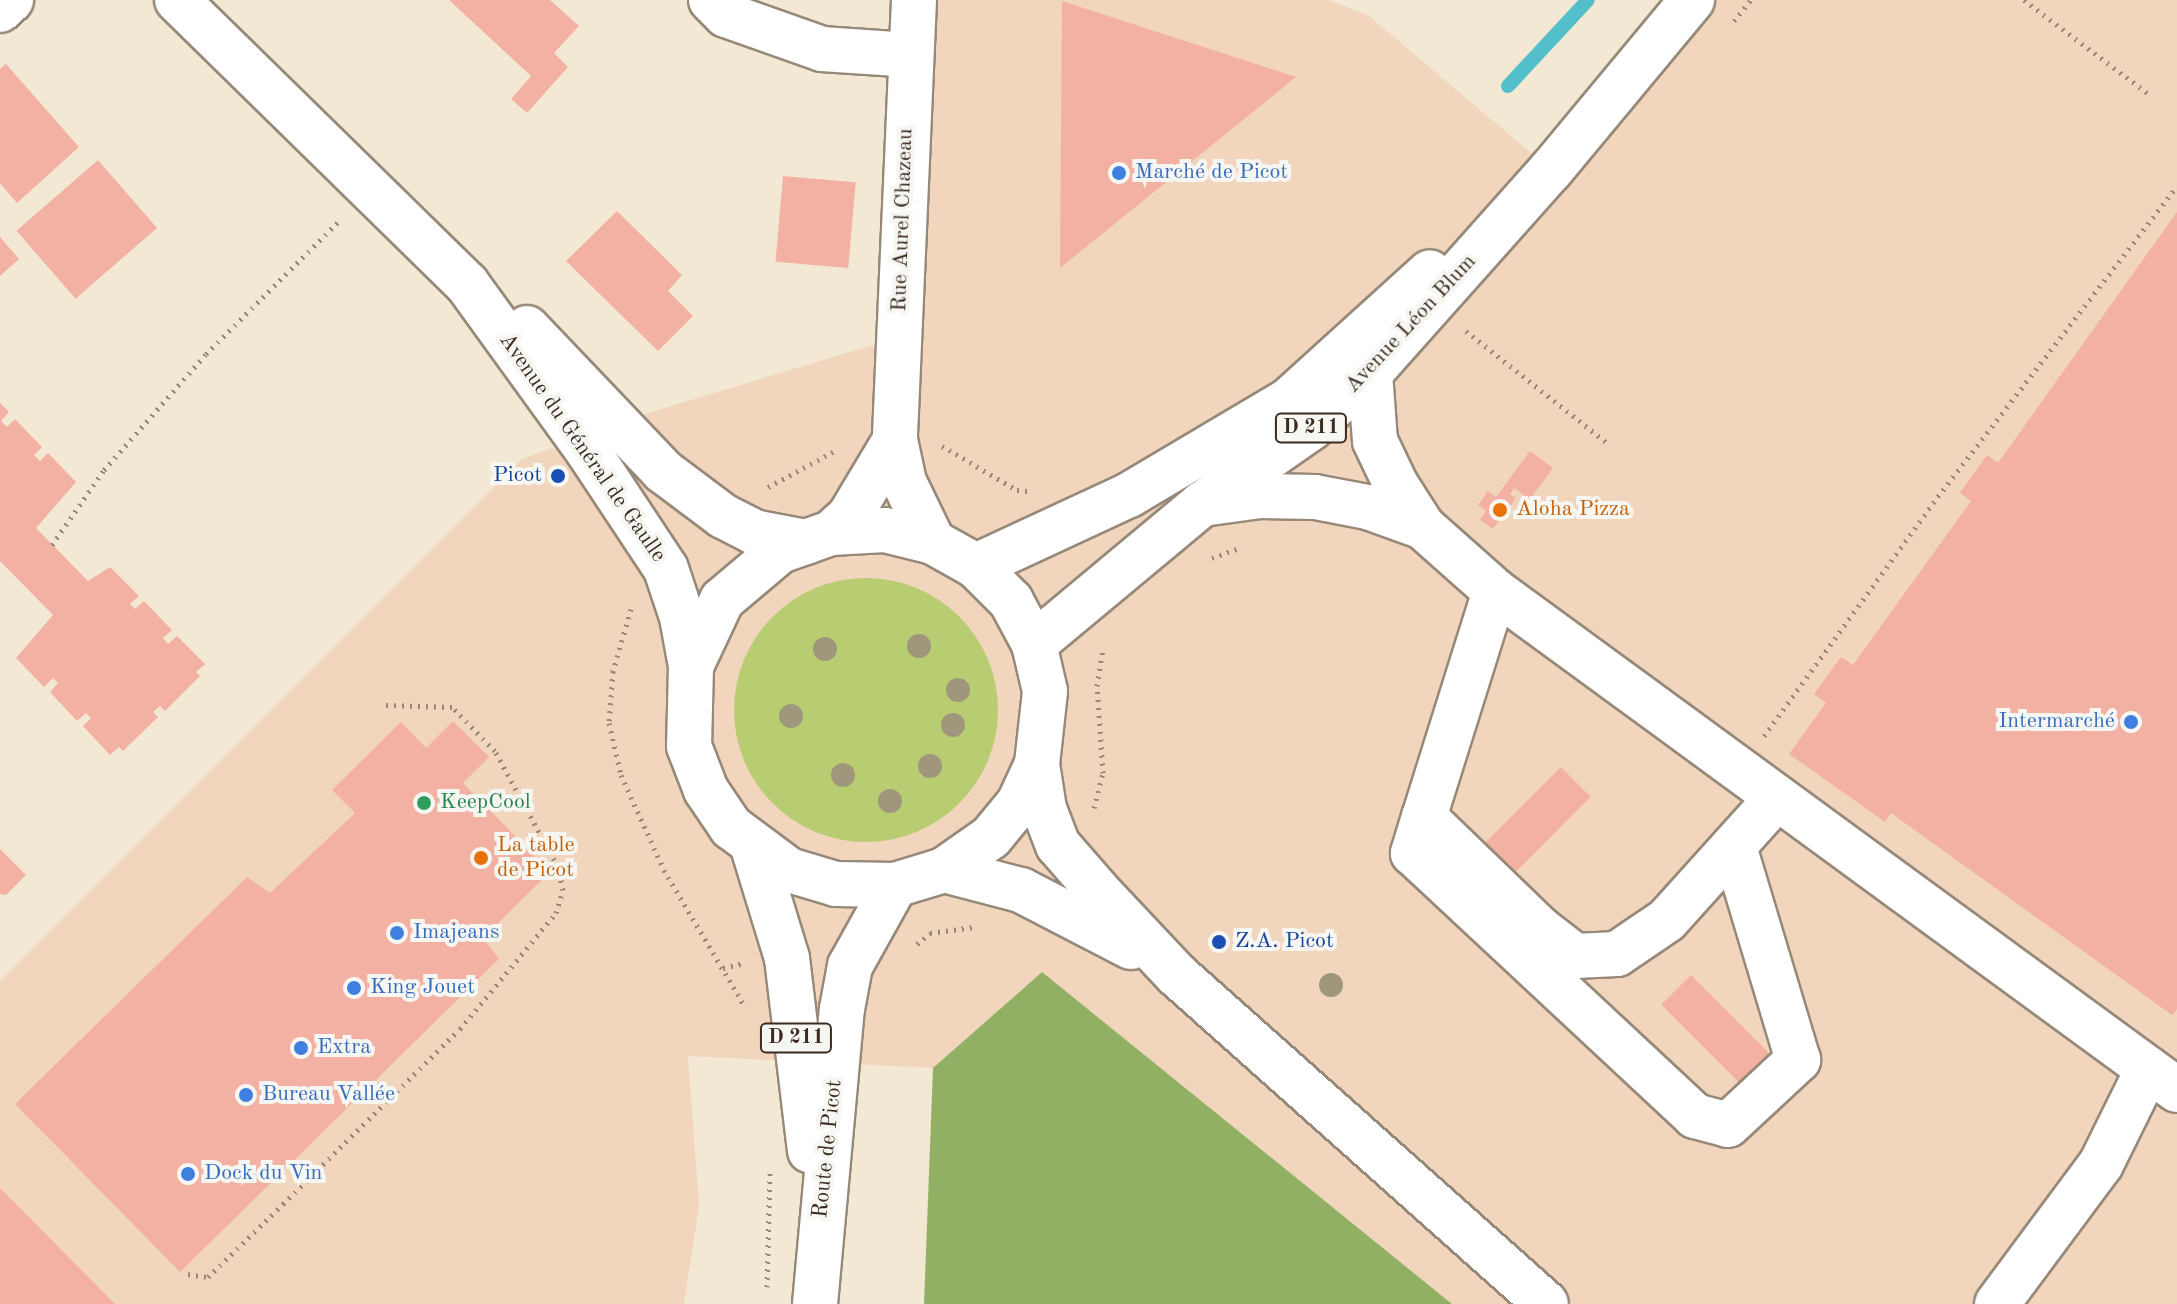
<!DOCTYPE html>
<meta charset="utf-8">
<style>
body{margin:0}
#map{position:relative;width:2177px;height:1304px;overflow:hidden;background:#f3e8d4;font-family:"Old Standard TT",serif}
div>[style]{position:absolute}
.built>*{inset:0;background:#f1d5bd}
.green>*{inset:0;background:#b8cd71}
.round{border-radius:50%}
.forest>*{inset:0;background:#92b063}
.stream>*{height:14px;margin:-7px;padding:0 7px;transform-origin:7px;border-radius:7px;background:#52bfcb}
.building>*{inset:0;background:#f3b1a3;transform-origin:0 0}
.path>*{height:5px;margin-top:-2.5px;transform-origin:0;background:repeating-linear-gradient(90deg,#978979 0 2px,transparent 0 8px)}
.roads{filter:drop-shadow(2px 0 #978979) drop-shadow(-2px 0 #978979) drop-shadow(0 2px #978979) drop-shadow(0 -2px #978979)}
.minor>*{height:44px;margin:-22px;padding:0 22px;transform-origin:22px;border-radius:22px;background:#fff}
.major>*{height:44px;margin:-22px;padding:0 22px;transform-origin:22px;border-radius:22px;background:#fff}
.trees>*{width:24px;height:24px;margin:-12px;border-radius:50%;background:#9f967b}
.dots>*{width:22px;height:22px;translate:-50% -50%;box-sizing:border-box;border:4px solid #f6f6f2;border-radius:50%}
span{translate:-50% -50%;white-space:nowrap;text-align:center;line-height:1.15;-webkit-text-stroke:8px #f6f6f2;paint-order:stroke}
.shield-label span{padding:2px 6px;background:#f6f6f2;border:2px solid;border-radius:6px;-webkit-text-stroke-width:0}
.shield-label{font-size:20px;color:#3b2a1e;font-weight:700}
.shop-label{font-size:22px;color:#366cbe}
.left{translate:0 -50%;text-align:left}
.right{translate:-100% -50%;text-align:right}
.street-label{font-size:22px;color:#3b2a1e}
.transit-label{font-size:22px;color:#164399}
.food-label{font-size:22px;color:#c56008}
.leisure-label{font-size:22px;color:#27864d}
</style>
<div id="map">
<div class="built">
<i style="clip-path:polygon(910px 0,1329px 0,1369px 16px,1551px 170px,1692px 0,2177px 0,2177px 1304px,1452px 1304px,1042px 972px,933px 1068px,688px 1056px,699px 1206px,684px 1304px,0 1304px,0 981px,522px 459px,661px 409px,890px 340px)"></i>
</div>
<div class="green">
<i class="round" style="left:734px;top:578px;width:264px;height:264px"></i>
</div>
<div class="forest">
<i style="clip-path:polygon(1042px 972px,1452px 1304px,924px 1304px,933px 1068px)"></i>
</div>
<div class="stream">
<i style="left:1508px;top:86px;width:117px;rotate:-47.1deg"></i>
</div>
<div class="building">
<i style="clip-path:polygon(449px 0,550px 0,579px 26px,554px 53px,568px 67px,527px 113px,511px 99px,531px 76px)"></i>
<i style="clip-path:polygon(1062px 1px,1296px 77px,1060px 268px)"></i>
<i style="clip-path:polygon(6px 64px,79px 147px,17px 203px,0 183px,0 69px)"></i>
<i style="left:98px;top:160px;width:90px;height:108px;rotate:49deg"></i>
<i style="left:783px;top:176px;width:73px;height:86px;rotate:5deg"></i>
<i style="clip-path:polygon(617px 211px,682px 275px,668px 291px,693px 316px,658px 351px,566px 261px)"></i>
<i style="clip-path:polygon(2177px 212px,2177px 1009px,2172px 1015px,1891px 813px,1885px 822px,1789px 754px,1826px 703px,1814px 694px,1841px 657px,1853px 665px,1971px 501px,1960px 493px,1987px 455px,1998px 463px)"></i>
<i style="clip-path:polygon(0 237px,19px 259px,0 276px)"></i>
<i style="clip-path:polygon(0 403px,9px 412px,1px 421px,7px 427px,15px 419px,42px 447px,34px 455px,40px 461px,48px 453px,76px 482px,36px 528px,88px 581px,110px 567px,139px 596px,130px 604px,135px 609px,144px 601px,172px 630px,163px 638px,168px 644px,177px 636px,205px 664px,196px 672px,200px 676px,165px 711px,160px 706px,153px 712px,158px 717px,123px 751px,119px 747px,110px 755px,83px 726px,91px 718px,86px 713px,77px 721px,50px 692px,58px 683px,53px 678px,44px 687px,16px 658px,53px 615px,0 561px)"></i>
<i style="clip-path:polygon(1530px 451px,1553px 468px,1530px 499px,1514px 488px,1510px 494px,1516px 498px,1493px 529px,1480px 520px,1486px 511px,1478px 505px,1488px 491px,1496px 497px)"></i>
<i style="clip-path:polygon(453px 721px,489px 757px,463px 783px,550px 872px,483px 938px,499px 959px,180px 1272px,15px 1104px,247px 877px,270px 893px,355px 813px,332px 790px,401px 722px,426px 748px)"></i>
<i style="left:1561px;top:767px;width:42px;height:145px;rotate:45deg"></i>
<i style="clip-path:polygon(0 849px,26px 875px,6px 895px,0 894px)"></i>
<i style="left:1691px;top:975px;width:128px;height:42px;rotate:45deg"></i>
<i style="clip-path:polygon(0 1188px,115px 1304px,0 1304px)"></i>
</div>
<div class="path">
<i style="left:2024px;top:0;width:158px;rotate:37deg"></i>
<i style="left:1734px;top:21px;width:27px;rotate:-51deg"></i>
<i style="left:1466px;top:331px;width:179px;rotate:38.4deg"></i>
<i style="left:942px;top:446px;width:87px;rotate:30.4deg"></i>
<i style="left:1017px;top:490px;width:11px;rotate:5deg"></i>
<i style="left:768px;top:487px;width:74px;rotate:-28.3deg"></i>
<i style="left:52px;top:545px;width:91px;rotate:-55.3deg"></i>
<i style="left:104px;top:470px;width:154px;rotate:-48.7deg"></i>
<i style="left:206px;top:354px;width:190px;rotate:-45deg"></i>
<i style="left:1212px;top:558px;width:30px;rotate:-20deg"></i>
<i style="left:631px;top:609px;width:65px;rotate:106.2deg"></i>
<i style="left:613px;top:671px;width:52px;rotate:94.4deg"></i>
<i style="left:609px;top:723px;width:53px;rotate:77deg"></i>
<i style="left:621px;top:775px;width:104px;rotate:65.6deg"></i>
<i style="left:664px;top:870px;width:159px;rotate:59.4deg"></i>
<i style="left:1764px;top:736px;width:288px;rotate:-54deg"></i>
<i style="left:1933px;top:503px;width:400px;rotate:-52.4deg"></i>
<i style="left:1094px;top:808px;width:36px;rotate:-76deg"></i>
<i style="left:1103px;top:773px;width:87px;rotate:-93.9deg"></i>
<i style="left:1097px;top:686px;width:38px;rotate:-81deg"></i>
<i style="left:917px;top:944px;width:17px;rotate:-40deg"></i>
<i style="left:930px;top:933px;width:44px;rotate:-7.8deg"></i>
<i style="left:723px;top:968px;width:22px;rotate:-13deg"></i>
<i style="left:188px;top:1274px;width:20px;rotate:9deg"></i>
<i style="left:208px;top:1277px;width:105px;rotate:-44.2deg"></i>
<i style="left:283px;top:1204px;width:249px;rotate:-44.7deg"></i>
<i style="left:460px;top:1029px;width:151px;rotate:-50.4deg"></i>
<i style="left:556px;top:913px;width:24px;rotate:-73deg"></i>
<i style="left:563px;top:890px;width:24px;rotate:-102deg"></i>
<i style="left:558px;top:867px;width:132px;rotate:-118.5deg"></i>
<i style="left:495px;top:751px;width:62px;rotate:-134.3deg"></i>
<i style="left:452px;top:707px;width:66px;rotate:-178.3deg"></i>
<i style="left:767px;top:1287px;width:114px;rotate:-88.5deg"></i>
</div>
<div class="roads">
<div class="minor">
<i style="left:711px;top:0;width:21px;rotate:45deg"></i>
<i style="left:726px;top:15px;width:102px;rotate:19.5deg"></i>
<i style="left:822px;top:49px;width:87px;rotate:3.9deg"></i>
<i style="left:914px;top:0;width:440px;rotate:92.5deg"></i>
<i style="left:895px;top:440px;width:43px;rotate:77.9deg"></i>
<i style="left:904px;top:482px;width:67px;rotate:64.2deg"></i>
<i style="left:0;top:10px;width:15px;rotate:-42deg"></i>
<i style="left:1370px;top:373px;width:68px;rotate:85.8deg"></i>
<i style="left:1375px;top:441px;width:49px;rotate:64.5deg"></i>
<i style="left:1396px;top:485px;width:50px;rotate:57.3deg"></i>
<i style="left:1423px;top:527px;width:96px;rotate:41.6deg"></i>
<i style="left:1495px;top:591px;width:845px;rotate:36.19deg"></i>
<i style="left:1202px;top:504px;width:59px;rotate:-7.9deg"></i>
<i style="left:1260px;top:496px;width:55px;rotate:1deg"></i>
<i style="left:1315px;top:497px;width:54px;rotate:10.7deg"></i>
<i style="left:1368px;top:507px;width:59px;rotate:20deg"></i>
<i style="left:831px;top:533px;width:24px;rotate:-42deg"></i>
<i style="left:849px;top:517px;width:90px;rotate:-59.1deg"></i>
<i style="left:1495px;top:591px;width:237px;rotate:107.4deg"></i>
<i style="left:1424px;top:817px;width:161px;rotate:44deg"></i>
<i style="left:1540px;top:929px;width:44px;rotate:37.6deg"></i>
<i style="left:1575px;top:956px;width:42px;rotate:-2.7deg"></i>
<i style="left:1617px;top:954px;width:60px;rotate:-34.2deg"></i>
<i style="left:1667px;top:920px;width:164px;rotate:-48deg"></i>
<i style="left:1037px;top:764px;width:46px;rotate:81.2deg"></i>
<i style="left:1044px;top:809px;width:39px;rotate:69deg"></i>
<i style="left:1058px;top:845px;width:61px;rotate:49deg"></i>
<i style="left:1098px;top:891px;width:115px;rotate:46.8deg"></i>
<i style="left:1177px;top:975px;width:494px;rotate:41.7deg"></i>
<i style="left:1424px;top:817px;width:38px;rotate:107deg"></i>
<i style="left:1413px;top:853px;width:386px;rotate:43deg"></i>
<i style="left:1695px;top:1116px;width:34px;rotate:15deg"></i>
<i style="left:1728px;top:1125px;width:96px;rotate:-42.9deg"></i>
<i style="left:1798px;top:1060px;width:223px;rotate:-106.7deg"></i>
<i style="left:944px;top:870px;width:80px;rotate:14.6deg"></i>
<i style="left:1021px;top:890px;width:124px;rotate:27.4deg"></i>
<i style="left:1997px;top:1304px;width:174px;rotate:-53.4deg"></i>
<i style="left:2101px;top:1164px;width:106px;rotate:-63.7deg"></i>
</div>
<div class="major">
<i style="left:177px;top:0;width:406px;rotate:44.4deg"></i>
<i style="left:467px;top:284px;width:206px;rotate:54.1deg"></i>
<i style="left:588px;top:451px;width:141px;rotate:56.5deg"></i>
<i style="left:666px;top:569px;width:51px;rotate:71.6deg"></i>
<i style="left:682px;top:617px;width:50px;rotate:79.6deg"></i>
<i style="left:691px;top:666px;width:80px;rotate:91.4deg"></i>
<i style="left:689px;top:746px;width:47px;rotate:68.9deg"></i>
<i style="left:706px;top:790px;width:45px;rotate:56deg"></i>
<i style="left:731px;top:827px;width:72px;rotate:36.6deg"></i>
<i style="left:789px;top:870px;width:49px;rotate:16.6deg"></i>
<i style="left:836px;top:884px;width:59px;rotate:1deg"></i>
<i style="left:895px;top:885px;width:51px;rotate:-17deg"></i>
<i style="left:944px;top:870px;width:57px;rotate:-35.1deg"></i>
<i style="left:991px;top:837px;width:44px;rotate:-50.5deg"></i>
<i style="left:1019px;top:803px;width:43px;rotate:-65.2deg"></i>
<i style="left:1037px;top:764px;width:73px;rotate:-83.7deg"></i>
<i style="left:1045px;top:691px;width:48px;rotate:-103.2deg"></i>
<i style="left:1034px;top:644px;width:49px;rotate:-118.1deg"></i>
<i style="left:1011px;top:601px;width:49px;rotate:-135deg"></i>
<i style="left:976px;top:566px;width:49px;rotate:-150.8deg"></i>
<i style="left:933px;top:542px;width:49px;rotate:-166deg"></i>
<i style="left:885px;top:530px;width:54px;rotate:176.8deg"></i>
<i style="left:831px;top:533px;width:54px;rotate:160.6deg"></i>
<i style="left:780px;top:551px;width:76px;rotate:139.8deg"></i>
<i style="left:722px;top:600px;width:73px;rotate:115.2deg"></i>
<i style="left:527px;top:328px;width:197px;rotate:46.4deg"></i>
<i style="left:663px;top:471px;width:75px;rotate:36.9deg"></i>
<i style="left:723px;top:516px;width:35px;rotate:27deg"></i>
<i style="left:754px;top:532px;width:53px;rotate:10.9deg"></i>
<i style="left:976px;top:566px;width:169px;rotate:-24.9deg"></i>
<i style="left:1129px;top:495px;width:186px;rotate:-30.7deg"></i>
<i style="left:1289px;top:400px;width:190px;rotate:-42.2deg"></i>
<i style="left:1034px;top:644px;width:219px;rotate:-39.8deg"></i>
<i style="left:1202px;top:504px;width:133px;rotate:-34.9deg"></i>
<i style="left:1311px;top:428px;width:81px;rotate:-43deg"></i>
<i style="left:1370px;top:373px;width:272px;rotate:-48.3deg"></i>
<i style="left:1551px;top:170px;width:221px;rotate:-50.3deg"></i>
<i style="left:753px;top:847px;width:116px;rotate:73deg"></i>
<i style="left:787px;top:958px;width:194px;rotate:83.2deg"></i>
<i style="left:815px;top:1304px;width:296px;rotate:-84.8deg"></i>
<i style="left:842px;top:1009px;width:44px;rotate:-79.5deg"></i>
<i style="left:850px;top:966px;width:93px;rotate:-60.9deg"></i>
</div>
</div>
<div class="trees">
<i style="left:919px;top:646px"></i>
<i style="left:825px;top:649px"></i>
<i style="left:958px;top:690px"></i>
<i style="left:791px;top:716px"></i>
<i style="left:953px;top:725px"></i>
<i style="left:930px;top:766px"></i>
<i style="left:843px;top:775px"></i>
<i style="left:890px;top:801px"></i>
<i style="left:1331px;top:985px"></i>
</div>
<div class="dots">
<i style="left:1119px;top:173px;background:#3f7fe0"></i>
<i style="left:558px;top:476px;background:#1a4fb4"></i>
<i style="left:1500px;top:510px;background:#e8710a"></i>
<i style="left:2131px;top:722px;background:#3f7fe0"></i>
<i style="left:424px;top:803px;background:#2e9e5b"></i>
<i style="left:481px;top:858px;background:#e8710a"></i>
<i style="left:397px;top:933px;background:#3f7fe0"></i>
<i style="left:1219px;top:942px;background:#1a4fb4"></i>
<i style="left:354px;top:988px;background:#3f7fe0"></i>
<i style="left:301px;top:1048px;background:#3f7fe0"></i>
<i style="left:246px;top:1095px;background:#3f7fe0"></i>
<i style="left:188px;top:1174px;background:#3f7fe0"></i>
</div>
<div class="shield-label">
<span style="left:1311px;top:428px">D 211</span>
<span style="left:796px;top:1038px">D 211</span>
</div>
<div class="shop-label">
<span class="left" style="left:1135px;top:173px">Marché de Picot</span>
<span class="right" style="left:2115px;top:722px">Intermarché</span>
<span class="left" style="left:413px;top:933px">Imajeans</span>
<span class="left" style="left:370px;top:988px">King Jouet</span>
<span class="left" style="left:317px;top:1048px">Extra</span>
<span class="left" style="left:262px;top:1095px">Bureau Vallée</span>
<span class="left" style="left:204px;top:1174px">Dock du Vin</span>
</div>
<div class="street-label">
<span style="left:903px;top:220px;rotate:-88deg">Rue Aurel Chazeau</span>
<span style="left:1411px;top:324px;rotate:-47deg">Avenue Léon Blum</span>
<span style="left:582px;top:448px;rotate:55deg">Avenue du Général de Gaulle</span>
<span style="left:828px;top:1149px;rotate:-84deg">Route de Picot</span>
</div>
<div class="transit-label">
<span class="right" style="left:542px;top:476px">Picot</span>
<span class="left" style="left:1235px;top:942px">Z.A. Picot</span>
</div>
<div class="food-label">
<span class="left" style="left:1516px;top:510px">Aloha Pizza</span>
<span class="left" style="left:497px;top:858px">La table<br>de Picot</span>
</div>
<div class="leisure-label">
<span class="left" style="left:440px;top:803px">KeepCool</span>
</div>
</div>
